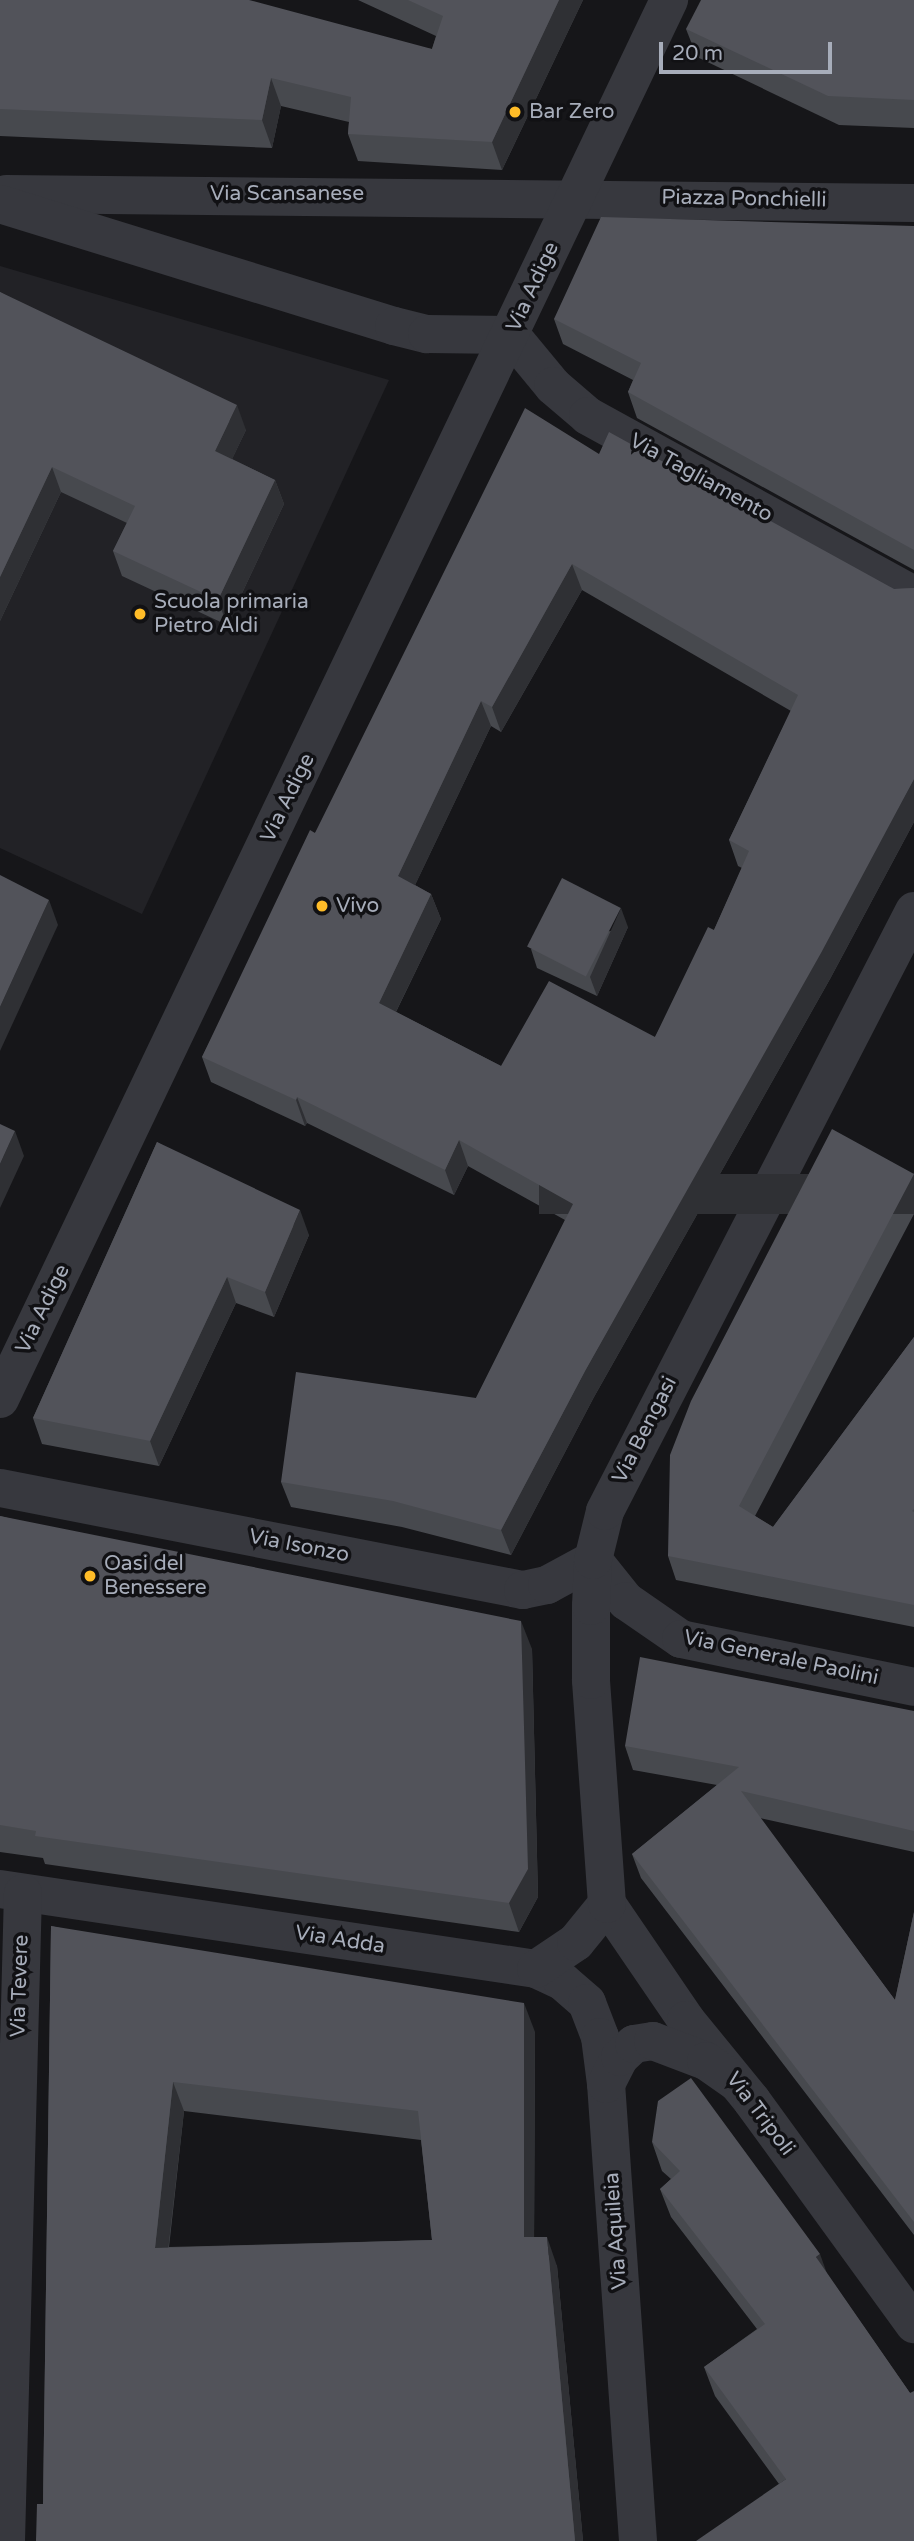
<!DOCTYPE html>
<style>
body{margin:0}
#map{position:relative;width:914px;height:2541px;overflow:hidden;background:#161619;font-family:"Varela Round",sans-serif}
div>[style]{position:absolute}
.built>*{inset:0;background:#222226}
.minor>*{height:38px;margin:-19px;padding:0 19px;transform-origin:19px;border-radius:19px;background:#37383e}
.wall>*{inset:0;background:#47494e}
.shaded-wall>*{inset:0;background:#2f3034;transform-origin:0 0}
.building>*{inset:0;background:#52535a;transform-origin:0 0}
.dots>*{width:19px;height:19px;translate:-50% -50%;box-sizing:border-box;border:4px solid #111114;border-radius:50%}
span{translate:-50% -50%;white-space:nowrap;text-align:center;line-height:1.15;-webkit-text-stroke:7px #111114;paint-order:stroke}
.poi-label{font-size:21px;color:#a7adba}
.left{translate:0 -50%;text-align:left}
.street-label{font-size:21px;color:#a7adba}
.scale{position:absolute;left:659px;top:42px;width:173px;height:32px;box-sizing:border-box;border:4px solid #a7adba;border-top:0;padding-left:9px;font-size:21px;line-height:24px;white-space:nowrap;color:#a7adba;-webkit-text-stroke:5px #111114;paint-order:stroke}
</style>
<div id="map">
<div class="built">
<i style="clip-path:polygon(0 266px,389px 380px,142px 914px,0 848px)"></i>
</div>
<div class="minor">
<i style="left:6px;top:194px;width:908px;rotate:0.57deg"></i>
<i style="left:0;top:204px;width:412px;rotate:17.2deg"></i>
<i style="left:394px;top:326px;width:34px;rotate:14deg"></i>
<i style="left:427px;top:334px;width:84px;rotate:0.7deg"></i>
<i style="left:511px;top:335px;width:66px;rotate:50.5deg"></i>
<i style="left:553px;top:386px;width:46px;rotate:40.6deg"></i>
<i style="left:588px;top:416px;width:372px;rotate:28.8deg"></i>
<i style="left:0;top:1399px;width:1551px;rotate:-64.44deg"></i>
<i style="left:0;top:1488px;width:533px;rotate:11.04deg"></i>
<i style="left:523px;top:1590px;width:25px;rotate:-12deg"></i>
<i style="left:547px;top:1585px;width:52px;rotate:-28.5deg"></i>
<i style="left:593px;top:1560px;width:53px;rotate:51.2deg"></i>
<i style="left:626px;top:1601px;width:67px;rotate:34.6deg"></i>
<i style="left:681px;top:1639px;width:238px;rotate:11.6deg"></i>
<i style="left:0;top:1889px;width:542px;rotate:8.49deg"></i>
<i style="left:536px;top:1969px;width:29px;rotate:25deg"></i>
<i style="left:562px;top:1981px;width:33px;rotate:41deg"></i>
<i style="left:587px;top:2003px;width:36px;rotate:69deg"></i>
<i style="left:600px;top:2037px;width:47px;rotate:82.7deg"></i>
<i style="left:607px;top:1904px;width:140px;rotate:55.7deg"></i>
<i style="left:686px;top:2020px;width:104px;rotate:50.8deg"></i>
<i style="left:752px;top:2101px;width:276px;rotate:54deg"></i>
<i style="left:536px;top:1969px;width:48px;rotate:-34deg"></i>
<i style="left:576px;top:1942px;width:49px;rotate:-50.8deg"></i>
<i style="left:607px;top:1904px;width:225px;rotate:-94.1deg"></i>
<i style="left:591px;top:1680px;width:74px;rotate:-90deg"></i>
<i style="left:591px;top:1606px;width:46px;rotate:-87.5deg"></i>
<i style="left:593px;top:1560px;width:50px;rotate:-76.2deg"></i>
<i style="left:605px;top:1511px;width:675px;rotate:-62.75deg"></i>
<i style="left:6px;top:2541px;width:648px;rotate:-88.5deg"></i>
<i style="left:638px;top:2541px;width:458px;rotate:-94deg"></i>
<i style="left:606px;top:2084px;width:30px;rotate:-63deg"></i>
<i style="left:620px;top:2057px;width:19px;rotate:-43deg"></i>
<i style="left:634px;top:2044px;width:19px;rotate:-9deg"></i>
<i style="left:653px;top:2041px;width:57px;rotate:20.7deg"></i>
<i style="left:706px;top:2061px;width:37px;rotate:35deg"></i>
</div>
<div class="wall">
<i style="clip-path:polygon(0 0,432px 49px,436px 36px,358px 0,583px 0,502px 170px,358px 161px,348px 134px,349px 122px,281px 106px,272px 148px,0 136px)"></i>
<i style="clip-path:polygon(914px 0,914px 128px,839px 125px,697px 57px,686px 29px)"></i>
<i style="clip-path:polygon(914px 226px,914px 570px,637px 418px,628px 392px,633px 380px,563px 344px,554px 319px)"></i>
<i style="clip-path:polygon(0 292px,246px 430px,232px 459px,275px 480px,284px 504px,227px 625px,122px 576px,113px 551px,127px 523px,61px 492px,0 621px)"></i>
<i style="clip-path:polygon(evenodd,599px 454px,894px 589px,914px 588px,914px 822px,830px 979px,594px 1397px,511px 1555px,402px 1527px,291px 1507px,281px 1482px,476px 1398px,565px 1220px,468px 1166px,454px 1195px,307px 1123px,305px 1126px,211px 1082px,202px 1057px,315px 833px,599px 454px,582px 590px,791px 711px,729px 840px,738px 866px,742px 868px,714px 930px,655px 1037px,501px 1066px,396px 1012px,441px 919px,431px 894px,415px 885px,491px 726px,501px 732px,582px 590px)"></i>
<i style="clip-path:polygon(628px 927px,597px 996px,537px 968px,531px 949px)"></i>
<i style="clip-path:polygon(157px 1142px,309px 1235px,274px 1317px,236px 1303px,159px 1466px,42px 1444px,33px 1418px)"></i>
<i style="clip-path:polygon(914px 1173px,914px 1214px,755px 1516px,773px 1527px,914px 1337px,914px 1627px,676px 1580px,668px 1556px)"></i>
<i style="clip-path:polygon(0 1516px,532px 1649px,538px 1897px,519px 1932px,45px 1864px,43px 1858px,0 1852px)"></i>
<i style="clip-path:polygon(914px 1711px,914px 1852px,760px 1818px,895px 2000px,914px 1912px,914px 2235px,641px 1878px,632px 1854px,717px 1785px,633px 1770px,625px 1746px)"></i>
<i style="clip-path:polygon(evenodd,51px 1926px,535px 2032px,534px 2237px,557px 2266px,583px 2541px,36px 2541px,43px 2504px,51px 1926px,184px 2111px,421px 2140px,432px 2240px,169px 2247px,184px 2111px)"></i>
<i style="clip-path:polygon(652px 2142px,827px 2274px,910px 2393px,779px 2484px,715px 2396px,704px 2367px,757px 2329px,671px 2217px,660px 2189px,671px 2179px,662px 2171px)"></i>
</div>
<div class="shaded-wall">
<i style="clip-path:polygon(559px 0,583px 0,502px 170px,492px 142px)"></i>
<i style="clip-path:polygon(271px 78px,281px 106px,272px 148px,262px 120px)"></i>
<i style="clip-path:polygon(237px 405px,246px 430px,224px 476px,215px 451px)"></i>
<i style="clip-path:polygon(52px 467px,61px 492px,0 621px,0 577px)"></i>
<i style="clip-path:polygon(275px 480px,284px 504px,227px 625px,218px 600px)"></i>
<i style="clip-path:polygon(572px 564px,582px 590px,501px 732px,492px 707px)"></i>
<i style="clip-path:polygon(481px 701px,491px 726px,407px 902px,398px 876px)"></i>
<i style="clip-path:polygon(914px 779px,914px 822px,830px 979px,594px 1397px,511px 1555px,501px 1530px,585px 1371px)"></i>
<i style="clip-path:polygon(431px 894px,441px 919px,388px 1028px,379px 1003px)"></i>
<i style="clip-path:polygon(49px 900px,58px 925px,0 1051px,0 1007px)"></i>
<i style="clip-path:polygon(621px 908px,628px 927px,597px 996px,590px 977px)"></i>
<i style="clip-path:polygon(297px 1097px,307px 1123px,305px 1126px,296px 1100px)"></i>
<i style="clip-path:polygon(15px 1131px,24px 1156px,0 1208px,0 1164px)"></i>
<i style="clip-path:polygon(459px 1140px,468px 1166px,454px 1195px,445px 1170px)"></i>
<i style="left:914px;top:1174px;width:40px;height:375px;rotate:90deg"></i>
<i style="clip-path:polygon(300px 1210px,309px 1235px,274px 1317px,265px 1292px)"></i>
<i style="clip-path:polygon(227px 1277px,236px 1303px,159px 1466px,150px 1441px)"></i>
<i style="clip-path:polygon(521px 1621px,532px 1649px,538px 1897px,519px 1932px,509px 1903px)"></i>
<i style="clip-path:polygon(524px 2003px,535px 2032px,534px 2266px,524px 2237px)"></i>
<i style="clip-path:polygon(173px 2082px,184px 2111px,165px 2277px,155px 2248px)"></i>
<i style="clip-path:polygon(547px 2237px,557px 2266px,583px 2541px,575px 2541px)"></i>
<i style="clip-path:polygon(820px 2254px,830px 2282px,816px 2257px)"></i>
</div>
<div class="building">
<i style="clip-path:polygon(0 0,249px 0,432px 49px,443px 16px,408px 0,559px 0,492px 142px,348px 134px,351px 97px,271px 78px,262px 120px,0 109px)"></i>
<i style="clip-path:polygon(701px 0,914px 0,914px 100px,828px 96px,686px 29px)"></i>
<i style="clip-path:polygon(601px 217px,914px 226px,914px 550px,628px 392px,641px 363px,554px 319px)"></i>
<i style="clip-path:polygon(0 292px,237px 405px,215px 451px,275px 480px,218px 600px,113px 551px,135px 506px,52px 467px,0 577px)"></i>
<i style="clip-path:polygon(evenodd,525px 408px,599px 454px,609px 432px,894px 589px,914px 588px,914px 779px,821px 953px,585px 1371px,501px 1530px,393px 1501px,281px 1482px,296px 1372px,476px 1398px,573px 1204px,459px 1140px,445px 1170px,297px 1097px,296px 1100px,202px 1057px,310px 830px,315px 833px,525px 408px,572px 564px,798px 695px,729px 840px,749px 851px,714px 930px,708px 927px,655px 1037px,549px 981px,501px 1066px,379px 1003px,431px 894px,398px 876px,481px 701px,492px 707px,572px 564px)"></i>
<i style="clip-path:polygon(0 875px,49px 900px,0 1007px)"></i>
<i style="left:562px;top:878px;width:66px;height:77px;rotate:27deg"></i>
<i style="clip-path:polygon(0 1124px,15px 1131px,0 1164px)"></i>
<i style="clip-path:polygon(832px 1129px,914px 1174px,739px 1506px,773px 1527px,914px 1337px,914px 1509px,912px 1511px,914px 1512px,914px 1605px,668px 1556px,670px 1455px,691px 1401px)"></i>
<i style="clip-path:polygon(157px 1142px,300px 1210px,265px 1292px,227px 1277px,150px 1441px,33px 1418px)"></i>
<i style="clip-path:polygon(0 1516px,521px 1621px,528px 1869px,509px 1903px,35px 1836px,36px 1831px,0 1825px)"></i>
<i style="clip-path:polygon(640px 1657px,914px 1711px,914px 1831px,741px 1791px,895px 2000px,914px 1912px,914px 2222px,632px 1854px,739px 1767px,625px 1746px)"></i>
<i style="clip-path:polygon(evenodd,51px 1926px,524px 2003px,524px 2237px,547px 2237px,575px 2541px,36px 2541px,37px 2504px,43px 2504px,51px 1926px,173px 2082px,418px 2111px,432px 2240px,155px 2248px,173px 2082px)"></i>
<i style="clip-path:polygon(691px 2078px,820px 2254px,816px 2257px,910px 2393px,914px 2391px,914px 2541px,696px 2541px,786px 2479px,704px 2367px,765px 2324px,660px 2189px,680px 2171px,652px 2142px,658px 2101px)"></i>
</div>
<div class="dots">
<i style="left:515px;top:112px;background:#ffbc28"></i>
<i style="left:140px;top:614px;background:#ffbc28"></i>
<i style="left:322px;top:906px;background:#ffbc28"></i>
<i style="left:90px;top:1576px;background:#ffbc28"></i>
</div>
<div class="poi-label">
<span class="left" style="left:529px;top:112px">Bar Zero</span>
<span class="left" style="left:154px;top:614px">Scuola primaria<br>Pietro Aldi</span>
<span class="left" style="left:336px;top:906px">Vivo</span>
<span class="left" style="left:104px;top:1576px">Oasi del<br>Benessere</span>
</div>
<div class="street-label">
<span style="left:287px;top:194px">Via Scansanese</span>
<span style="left:744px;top:199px;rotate:1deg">Piazza Ponchielli</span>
<span style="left:533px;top:287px;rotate:-65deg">Via Adige</span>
<span style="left:701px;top:478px;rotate:29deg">Via Tagliamento</span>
<span style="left:288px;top:798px;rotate:-64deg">Via Adige</span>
<span style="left:43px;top:1309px;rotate:-64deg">Via Adige</span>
<span style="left:645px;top:1430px;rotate:-63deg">Via Bengasi</span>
<span style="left:299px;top:1546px;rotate:11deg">Via Isonzo</span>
<span style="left:781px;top:1658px;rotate:12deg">Via Generale Paolini</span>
<span style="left:340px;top:1940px;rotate:9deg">Via Adda</span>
<span style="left:20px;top:1986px;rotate:-88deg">Via Tevere</span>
<span style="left:760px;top:2114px;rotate:53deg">Via Tripoli</span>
<span style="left:616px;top:2231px;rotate:-94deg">Via Aquileia</span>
</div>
<div class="scale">20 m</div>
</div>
